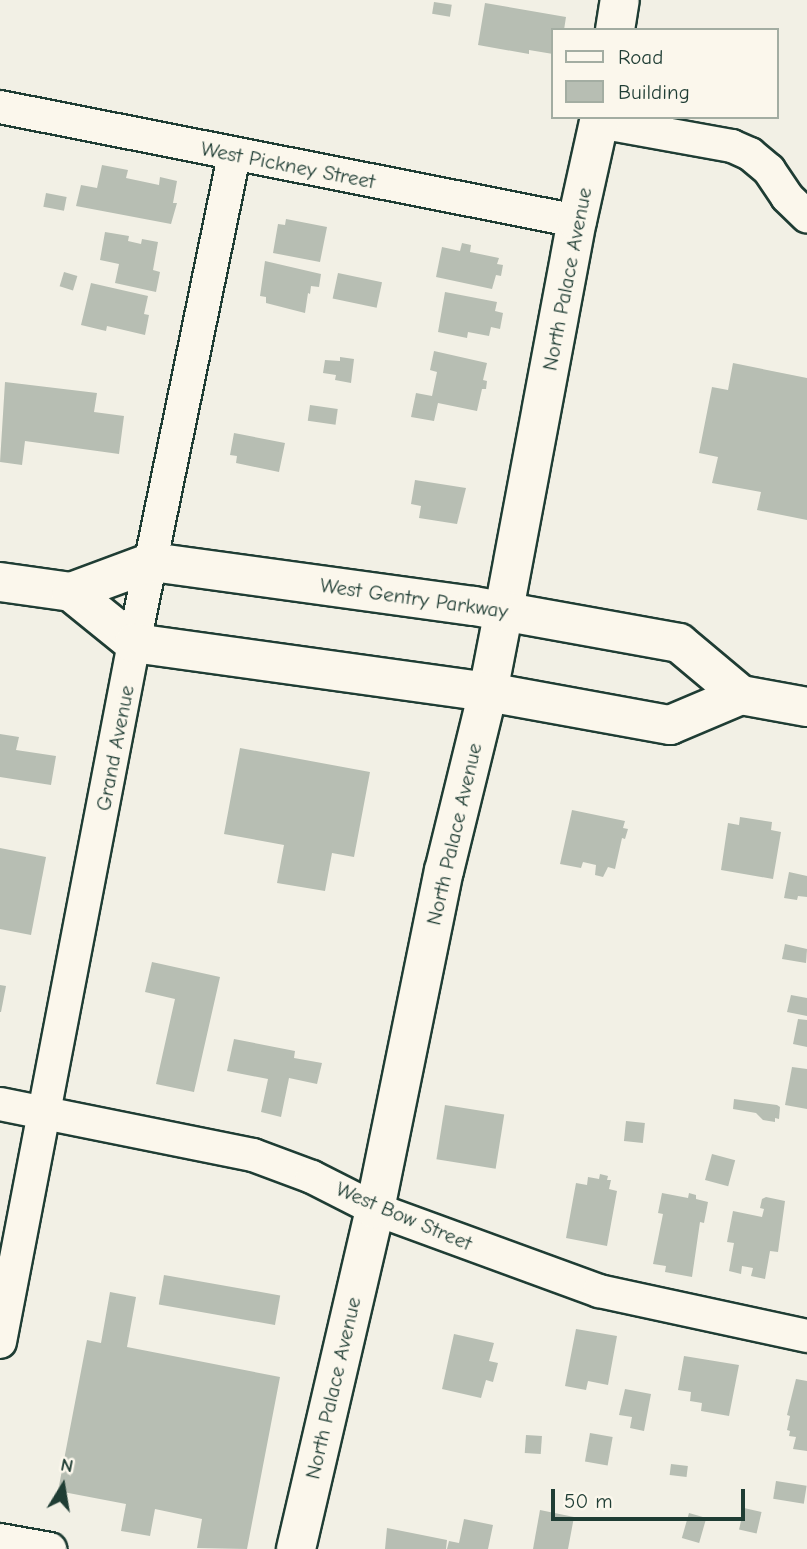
<!DOCTYPE html>
<style>
body{margin:0}
#map{position:relative;width:807px;height:1549px;overflow:hidden;background:#f2f0e5;font-family:"Comic Neue",sans-serif}
div>[style]{position:absolute}
.building>*{inset:0;background:#b7beb3;transform-origin:0 0}
.roads{filter:drop-shadow(2px 0 #1f3d34) drop-shadow(-2px 0 #1f3d34) drop-shadow(0 2px #1f3d34) drop-shadow(0 -2px #1f3d34)}
.minor>*{height:32px;margin:-16px;padding:0 16px;transform-origin:16px;border-radius:16px;background:#fbf7ec}
.tertiary>*{height:38px;margin:-19px;padding:0 19px;transform-origin:19px;border-radius:19px;background:#fbf7ec}
.secondary>*{height:38px;margin:-19px;padding:0 19px;transform-origin:19px;border-radius:19px;background:#fbf7ec}
.primary>*{height:38px;margin:-19px;padding:0 19px;transform-origin:19px;border-radius:19px;background:#fbf7ec}
span{translate:-50% -50%;white-space:nowrap;text-align:center;line-height:1.15;-webkit-text-stroke:5px #fbf7ec;paint-order:stroke}
.street-label{font-size:21px;color:#1f3d34}
.legend{position:absolute;left:551px;top:28px;width:228px;height:91px;box-sizing:border-box;background:#fbf7ec;border:2px solid #a3ada2;margin:0;padding:9px 12px;list-style:none;font-size:21px;color:#1f3d34}
.legend li{display:flex;align-items:center;gap:14px;height:35px}
.legend b{width:35px;border:2px solid #a3ada2}
.north{position:absolute;left:28px;top:1451px;width:70px;height:70px;-webkit-text-stroke:5px #fbf7ec;paint-order:stroke;rotate:11deg;font-size:19px;font-weight:700;line-height:28px;text-align:center;color:#1f3d34}
.north::after{content:'';display:block;margin:auto;width:24px;height:32px;background:#1f3d34;clip-path:polygon(50% 0,100% 100%,50% 72%,0 100%)}
.scale{position:absolute;left:551px;top:1489px;width:194px;height:32px;box-sizing:border-box;border:4px solid #1f3d34;border-top:0;padding-left:9px;font-size:21px;line-height:24px;white-space:nowrap;color:#1f3d34;-webkit-text-stroke:5px #fbf7ec;paint-order:stroke}
</style>
<div id="map">
<div class="building">
<i style="left:434px;top:2px;width:18px;height:12px;rotate:9deg"></i>
<i style="clip-path:polygon(485px 3px,566px 17px,564px 30px,553px 30px,553px 54px,529px 50px,529px 54px,478px 45px)"></i>
<i style="clip-path:polygon(102px 165px,128px 170px,126px 178px,159px 185px,160px 177px,177px 181px,173px 203px,177px 203px,171px 224px,76px 206px,81px 185px,97px 188px)"></i>
<i style="left:46px;top:193px;width:21px;height:14px;rotate:11deg"></i>
<i style="clip-path:polygon(286px 219px,327px 227px,320px 262px,273px 253px,278px 224px,285px 225px)"></i>
<i style="clip-path:polygon(105px 232px,129px 236px,128px 241px,141px 244px,142px 239px,158px 242px,153px 270px,160px 272px,156px 292px,115px 283px,119px 264px,100px 260px)"></i>
<i style="clip-path:polygon(462px 243px,471px 245px,470px 252px,499px 258px,497px 264px,503px 265px,501px 276px,496px 275px,492px 289px,436px 277px,442px 247px,460px 251px)"></i>
<i style="clip-path:polygon(265px 261px,321px 274px,319px 287px,311px 286px,310px 294px,308px 293px,305px 313px,266px 303px,266px 297px,260px 296px)"></i>
<i style="left:64px;top:272px;width:14px;height:15px;rotate:17deg"></i>
<i style="left:338px;top:273px;width:45px;height:26px;rotate:12deg"></i>
<i style="clip-path:polygon(91px 283px,148px 296px,144px 314px,149px 315px,145px 335px,107px 326px,106px 331px,81px 325px)"></i>
<i style="clip-path:polygon(445px 292px,497px 302px,495px 311px,503px 313px,500px 329px,491px 327px,489px 336px,468px 332px,467px 338px,438px 332px)"></i>
<i style="clip-path:polygon(434px 351px,487px 363px,483px 380px,487px 381px,486px 389px,482px 389px,477px 411px,438px 403px,434px 421px,411px 417px,416px 393px,432px 396px,437px 372px,430px 370px)"></i>
<i style="clip-path:polygon(340px 357px,354px 359px,351px 383px,335px 380px,336px 375px,323px 373px,325px 360px,340px 361px)"></i>
<i style="clip-path:polygon(733px 363px,807px 378px,807px 520px,757px 510px,761px 492px,712px 483px,718px 457px,699px 453px,712px 387px,728px 390px)"></i>
<i style="clip-path:polygon(5px 382px,97px 393px,94px 412px,124px 416px,119px 454px,25px 441px,22px 465px,0 462px)"></i>
<i style="left:310px;top:405px;width:28px;height:16px;rotate:8deg"></i>
<i style="clip-path:polygon(234px 433px,285px 443px,279px 472px,236px 463px,237px 456px,230px 455px)"></i>
<i style="clip-path:polygon(415px 480px,466px 488px,457px 524px,419px 518px,421px 506px,411px 504px)"></i>
<i style="clip-path:polygon(0 734px,19px 737px,16px 750px,56px 756px,51px 785px,0 777px)"></i>
<i style="clip-path:polygon(240px 748px,370px 772px,354px 857px,332px 853px,325px 891px,277px 883px,284px 845px,224px 834px)"></i>
<i style="clip-path:polygon(572px 810px,625px 821px,623px 828px,628px 829px,625px 839px,622px 838px,615px 869px,608px 867px,603px 877px,595px 875px,596px 865px,583px 862px,581px 868px,560px 864px)"></i>
<i style="clip-path:polygon(740px 817px,772px 822px,771px 830px,781px 832px,773px 879px,721px 870px,728px 823px,739px 825px)"></i>
<i style="clip-path:polygon(0 848px,46px 857px,31px 935px,0 929px)"></i>
<i style="clip-path:polygon(789px 872px,807px 876px,807px 897px,798px 896px,797px 900px,784px 898px)"></i>
<i style="clip-path:polygon(785px 944px,807px 949px,806px 963px,782px 959px)"></i>
<i style="clip-path:polygon(152px 962px,220px 977px,194px 1092px,156px 1084px,175px 999px,145px 992px)"></i>
<i style="clip-path:polygon(0 985px,6px 986px,1px 1012px,0 1012px)"></i>
<i style="clip-path:polygon(791px 995px,807px 998px,807px 1016px,787px 1012px)"></i>
<i style="clip-path:polygon(798px 1019px,807px 1020px,807px 1047px,793px 1044px)"></i>
<i style="clip-path:polygon(234px 1039px,295px 1051px,294px 1058px,322px 1063px,317px 1084px,289px 1078px,281px 1117px,261px 1112px,268px 1079px,227px 1071px)"></i>
<i style="clip-path:polygon(792px 1067px,807px 1069px,807px 1109px,785px 1105px)"></i>
<i style="clip-path:polygon(734px 1099px,777px 1105px,780px 1107px,779px 1119px,775px 1118px,775px 1122px,763px 1120px,756px 1113px,733px 1109px)"></i>
<i style="left:445px;top:1105px;width:60px;height:55px;rotate:9deg"></i>
<i style="left:626px;top:1121px;width:19px;height:20px;rotate:6deg"></i>
<i style="left:712px;top:1154px;width:24px;height:27px;rotate:15deg"></i>
<i style="clip-path:polygon(600px 1174px,608px 1176px,607px 1180px,611px 1180px,609px 1189px,617px 1191px,607px 1246px,566px 1238px,576px 1183px,587px 1185px,588px 1177px,599px 1179px)"></i>
<i style="clip-path:polygon(662px 1193px,688px 1198px,689px 1193px,696px 1195px,696px 1199px,708px 1202px,704px 1223px,700px 1222px,692px 1277px,665px 1272px,666px 1266px,653px 1264px,663px 1214px,658px 1213px)"></i>
<i style="clip-path:polygon(766px 1197px,785px 1201px,778px 1252px,770px 1251px,765px 1279px,751px 1276px,753px 1268px,742px 1266px,741px 1274px,729px 1271px,734px 1243px,727px 1242px,733px 1211px,762px 1217px,764px 1209px,760px 1208px,762px 1199px)"></i>
<i style="left:164px;top:1275px;width:118px;height:30px;rotate:10deg"></i>
<i style="clip-path:polygon(110px 1292px,136px 1297px,127px 1347px,280px 1377px,247px 1549px,197px 1548px,202px 1519px,155px 1509px,150px 1536px,121px 1531px,126px 1504px,58px 1491px,87px 1340px,101px 1343px)"></i>
<i style="clip-path:polygon(576px 1329px,617px 1336px,608px 1385px,588px 1381px,586px 1390px,565px 1386px)"></i>
<i style="clip-path:polygon(454px 1334px,494px 1343px,489px 1361px,498px 1363px,493px 1382px,486px 1380px,481px 1398px,442px 1389px)"></i>
<i style="clip-path:polygon(684px 1356px,739px 1365px,729px 1416px,701px 1411px,702px 1403px,690px 1401px,691px 1392px,678px 1390px)"></i>
<i style="clip-path:polygon(796px 1379px,807px 1381px,807px 1451px,793px 1449px,796px 1437px,789px 1436px,790px 1431px,787px 1430px,790px 1416px,787px 1415px)"></i>
<i style="clip-path:polygon(625px 1389px,651px 1394px,644px 1431px,630px 1428px,632px 1417px,619px 1415px)"></i>
<i style="left:590px;top:1433px;width:23px;height:29px;rotate:10deg"></i>
<i style="left:526px;top:1435px;width:16px;height:18px;rotate:4deg"></i>
<i style="left:671px;top:1464px;width:17px;height:11px;rotate:7deg"></i>
<i style="left:776px;top:1481px;width:31px;height:18px;rotate:9deg"></i>
<i style="left:744px;top:1508px;width:18px;height:22px;rotate:13deg"></i>
<i style="clip-path:polygon(540px 1510px,574px 1517px,568px 1549px,533px 1549px)"></i>
<i style="left:689px;top:1513px;width:18px;height:26px;rotate:16deg"></i>
<i style="clip-path:polygon(464px 1519px,493px 1525px,488px 1549px,447px 1549px,449px 1541px,459px 1543px)"></i>
<i style="clip-path:polygon(387px 1528px,447px 1540px,446px 1549px,385px 1549px)"></i>
</div>
<div class="roads">
<div class="minor">
<i style="left:0;top:107px;width:588px;rotate:11.18deg"></i>
<i style="left:599px;top:122px;width:135px;rotate:10.2deg"></i>
<i style="left:732px;top:146px;width:20px;rotate:24deg"></i>
<i style="left:750px;top:154px;width:25px;rotate:40deg"></i>
<i style="left:769px;top:170px;width:32px;rotate:56deg"></i>
<i style="left:787px;top:197px;width:28px;rotate:44deg"></i>
<i style="left:0;top:1104px;width:258px;rotate:11.4deg"></i>
<i style="left:253px;top:1155px;width:63px;rotate:20.4deg"></i>
<i style="left:312px;top:1177px;width:71px;rotate:26.9deg"></i>
<i style="left:375px;top:1209px;width:239px;rotate:20.1deg"></i>
<i style="left:599px;top:1291px;width:213px;rotate:12.2deg"></i>
<i style="left:0;top:1342px;width:712px;rotate:-79.15deg"></i>
<i style="left:134px;top:643px;width:498px;rotate:-78.4deg"></i>
<i style="left:0;top:1540px;width:51px;rotate:10.2deg"></i>
</div>
<div class="tertiary">
<i style="left:615px;top:30px;width:30px;rotate:-81deg"></i>
<i style="left:504px;top:610px;width:396px;rotate:-79.4deg"></i>
<i style="left:577px;top:221px;width:107px;rotate:-77.5deg"></i>
</div>
<div class="secondary">
<i style="left:296px;top:1549px;width:349px;rotate:-76.9deg"></i>
<i style="left:375px;top:1209px;width:345px;rotate:-78.5deg"></i>
<i style="left:444px;top:871px;width:184px;rotate:-76.2deg"></i>
<i style="left:488px;top:692px;width:84px;rotate:-79deg"></i>
</div>
<div class="primary">
<i style="left:0;top:582px;width:72px;rotate:8deg"></i>
<i style="left:71px;top:592px;width:86px;rotate:-20.3deg"></i>
<i style="left:152px;top:562px;width:325px;rotate:7.8deg"></i>
<i style="left:474px;top:606px;width:208px;rotate:10.2deg"></i>
<i style="left:679px;top:643px;width:81px;rotate:40deg"></i>
<i style="left:741px;top:695px;width:67px;rotate:10.3deg"></i>
<i style="left:71px;top:592px;width:81px;rotate:39deg"></i>
<i style="left:134px;top:643px;width:357px;rotate:7.9deg"></i>
<i style="left:488px;top:692px;width:185px;rotate:10.3deg"></i>
<i style="left:670px;top:725px;width:77px;rotate:-22.9deg"></i>
</div>
</div>
<div class="street-label">
<span style="left:288px;top:165px;rotate:11deg">West Pickney Street</span>
<span style="left:567px;top:279px;rotate:-79deg">North Palace Avenue</span>
<span style="left:414px;top:598px;rotate:8deg">West Gentry Parkway</span>
<span style="left:115px;top:748px;rotate:-79deg">Grand Avenue</span>
<span style="left:454px;top:834px;rotate:-77deg">North Palace Avenue</span>
<span style="left:404px;top:1216px;rotate:23deg">West Bow Street</span>
<span style="left:333px;top:1388px;rotate:-77deg">North Palace Avenue</span>
</div>
<ul class="legend">
<li><b style="height:9px;background:#fbf7ec"></b>Road</li>
<li><b style="height:19px;background:#b7beb3"></b>Building</li>
</ul>
<div class="north">N</div>
<div class="scale">50 m</div>
</div>
